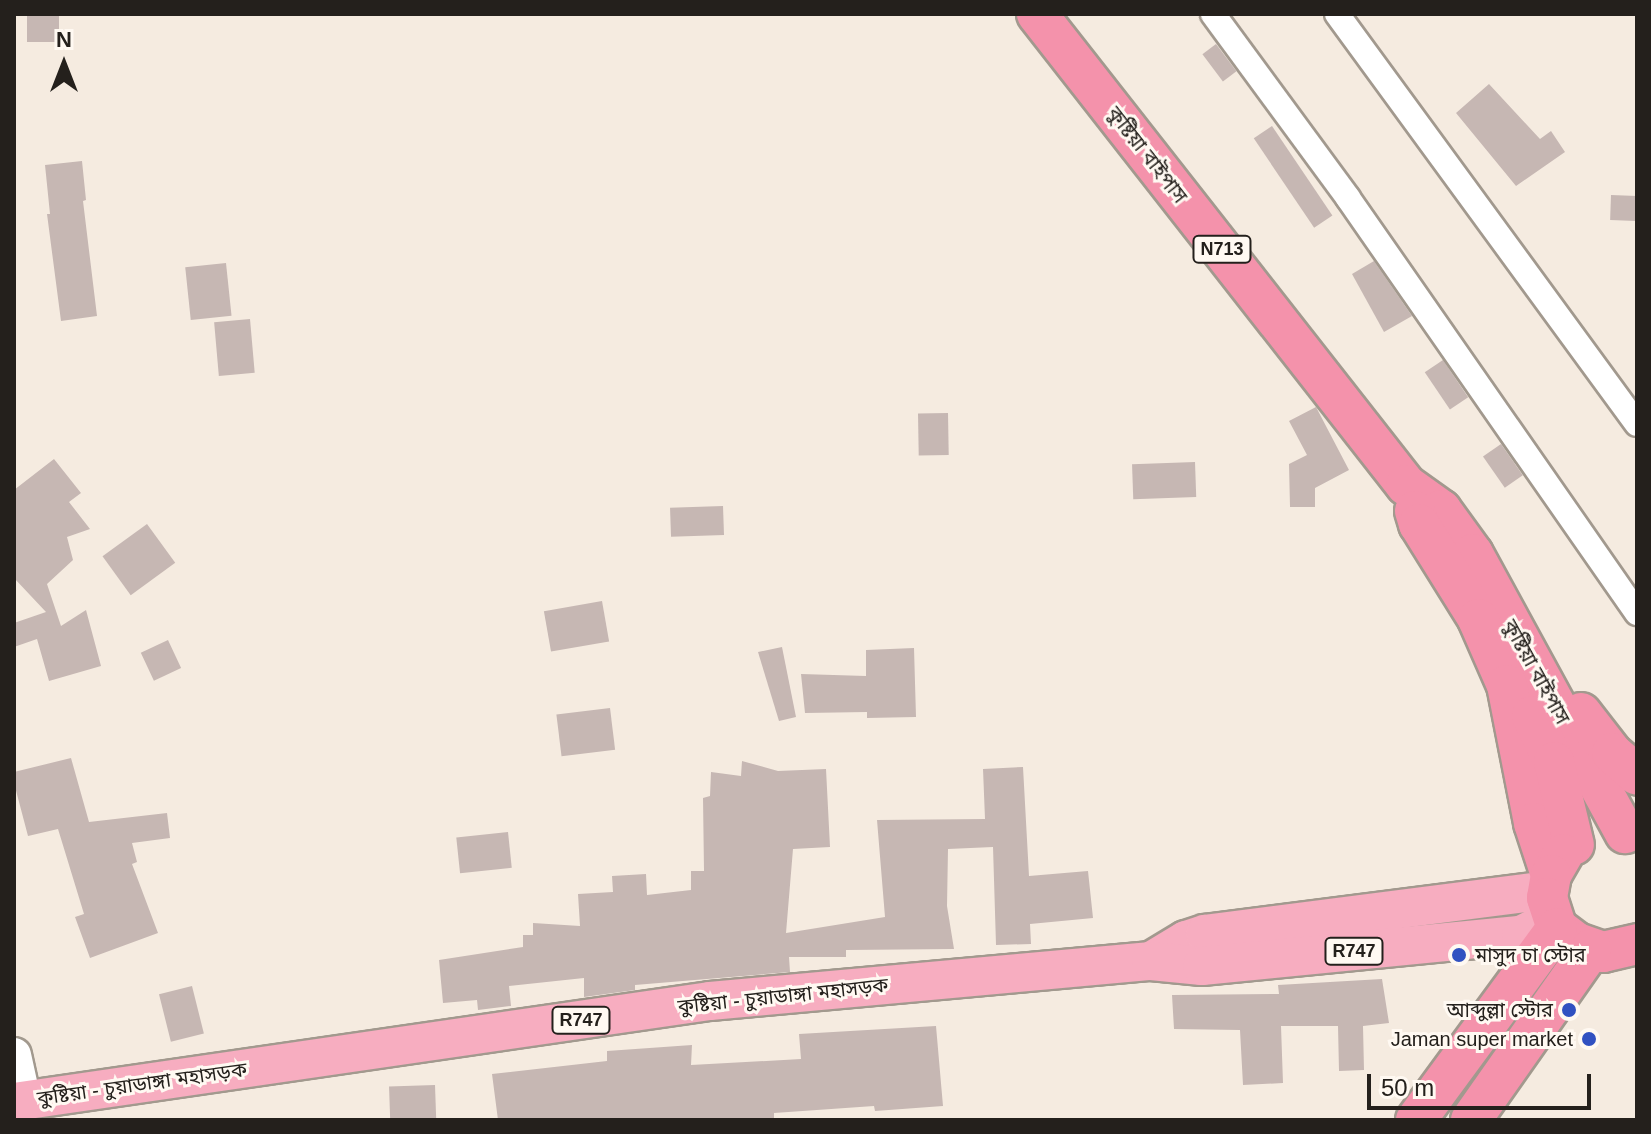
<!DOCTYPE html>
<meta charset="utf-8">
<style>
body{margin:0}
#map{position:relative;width:1651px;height:1134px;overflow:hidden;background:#f5ebe0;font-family:Helvetica,"Noto Sans Bengali",sans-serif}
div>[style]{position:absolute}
.building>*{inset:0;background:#c6b7b3;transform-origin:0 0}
.roads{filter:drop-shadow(2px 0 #a2998e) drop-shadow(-2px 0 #a2998e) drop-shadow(0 2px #a2998e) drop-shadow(0 -2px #a2998e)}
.minor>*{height:24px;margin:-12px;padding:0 12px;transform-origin:12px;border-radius:12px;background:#fff}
.secondary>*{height:34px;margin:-17px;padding:0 17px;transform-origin:17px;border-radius:17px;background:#fff}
.primary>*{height:38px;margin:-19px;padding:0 19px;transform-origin:19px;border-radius:19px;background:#f7adc0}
.trunk>*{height:40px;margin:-20px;padding:0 20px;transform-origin:20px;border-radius:20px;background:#f492ab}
.dots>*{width:22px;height:22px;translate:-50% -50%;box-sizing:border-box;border:4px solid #fff9f2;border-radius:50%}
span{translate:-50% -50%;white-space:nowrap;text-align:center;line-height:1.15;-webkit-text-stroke:6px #fff9f2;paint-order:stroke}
.shield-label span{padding:2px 6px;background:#fff9f2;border:2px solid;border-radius:6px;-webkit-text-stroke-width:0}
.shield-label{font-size:18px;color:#24201c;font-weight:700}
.street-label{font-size:20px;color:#24201c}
.poi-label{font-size:20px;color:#24201c}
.left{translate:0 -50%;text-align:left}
.right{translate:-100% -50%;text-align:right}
.frame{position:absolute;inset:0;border:16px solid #24201c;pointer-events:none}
.north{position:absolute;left:24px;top:24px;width:80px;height:80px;-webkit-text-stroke:6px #fff9f2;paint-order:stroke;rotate:0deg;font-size:22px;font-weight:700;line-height:32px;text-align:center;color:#24201c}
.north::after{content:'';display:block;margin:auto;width:28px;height:36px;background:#24201c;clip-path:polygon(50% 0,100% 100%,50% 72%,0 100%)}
.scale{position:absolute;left:1367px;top:1074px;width:224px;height:36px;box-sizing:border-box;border:4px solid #24201c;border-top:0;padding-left:10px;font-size:24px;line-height:28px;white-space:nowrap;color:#24201c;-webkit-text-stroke:6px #fff9f2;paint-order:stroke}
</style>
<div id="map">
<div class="building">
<i style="left:27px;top:14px;width:32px;height:28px"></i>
<i style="left:1216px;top:44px;width:34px;height:17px;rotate:53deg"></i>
<i style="clip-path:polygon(1489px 84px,1540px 139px,1551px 131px,1565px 152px,1516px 186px,1456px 113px)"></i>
<i style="left:1272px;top:126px;width:108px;height:22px;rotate:56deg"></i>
<i style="clip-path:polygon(82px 161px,86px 200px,83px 201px,97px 316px,61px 321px,47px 214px,50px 214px,45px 165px)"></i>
<i style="left:1611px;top:195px;width:26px;height:25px;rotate:2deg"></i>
<i style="clip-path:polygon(1374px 261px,1412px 316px,1384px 332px,1352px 274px)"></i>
<i style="left:226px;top:263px;width:53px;height:41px;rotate:84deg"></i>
<i style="left:250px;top:319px;width:54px;height:36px;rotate:85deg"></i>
<i style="left:1443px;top:360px;width:45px;height:22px;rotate:56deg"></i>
<i style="clip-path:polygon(1316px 407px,1349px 470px,1315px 488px,1315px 507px,1290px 507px,1289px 464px,1307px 455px,1289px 421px)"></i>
<i style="left:948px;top:413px;width:42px;height:30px;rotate:89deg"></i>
<i style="left:1501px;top:444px;width:38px;height:22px;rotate:55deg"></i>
<i style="clip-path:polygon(54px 459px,81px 493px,69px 502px,90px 529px,67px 537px,73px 560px,47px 584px,61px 626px,86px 610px,101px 666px,49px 681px,37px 639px,14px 647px,14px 623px,46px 612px,14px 578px,14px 490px)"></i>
<i style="left:1195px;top:462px;width:35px;height:63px;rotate:88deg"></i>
<i style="left:723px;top:506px;width:29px;height:53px;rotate:88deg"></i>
<i style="left:147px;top:524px;width:48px;height:55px;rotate:54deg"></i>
<i style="left:602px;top:601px;width:41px;height:59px;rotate:80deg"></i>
<i style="left:168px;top:640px;width:31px;height:30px;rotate:65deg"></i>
<i style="clip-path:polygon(782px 647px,796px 717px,779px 721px,758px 652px)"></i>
<i style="clip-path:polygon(914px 648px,916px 717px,867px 718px,867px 712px,805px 713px,801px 674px,866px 676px,866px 650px)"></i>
<i style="left:610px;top:708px;width:42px;height:54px;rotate:83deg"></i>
<i style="clip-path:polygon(71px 758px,89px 822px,167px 813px,170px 838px,132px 843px,137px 862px,132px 864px,158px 933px,90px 958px,75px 917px,84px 914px,58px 829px,28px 836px,14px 783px,14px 772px)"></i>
<i style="clip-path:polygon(742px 761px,778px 771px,826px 769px,830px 847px,793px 849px,786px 933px,885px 917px,877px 820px,985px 819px,983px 769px,1023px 767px,1029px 876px,1088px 871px,1093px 918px,1030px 924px,1031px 944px,996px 945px,993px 847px,948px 849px,947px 906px,954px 949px,846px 950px,846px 957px,789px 957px,790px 972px,635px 985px,635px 990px,584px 997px,584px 978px,509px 986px,511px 1006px,478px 1010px,477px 1000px,443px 1003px,439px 960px,523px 947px,523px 935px,533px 935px,533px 923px,580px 926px,578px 894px,613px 892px,612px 876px,646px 874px,647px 895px,691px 890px,691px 871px,704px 871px,703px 798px,710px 796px,711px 772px,741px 776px)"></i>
<i style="left:508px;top:832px;width:36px;height:52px;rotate:84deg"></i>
<i style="clip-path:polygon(1382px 979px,1389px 1023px,1363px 1026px,1364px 1070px,1339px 1071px,1338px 1026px,1281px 1026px,1283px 1083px,1243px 1085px,1240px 1030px,1174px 1029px,1172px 995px,1279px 994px,1278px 985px)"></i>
<i style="left:192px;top:986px;width:49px;height:34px;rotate:76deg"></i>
<i style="clip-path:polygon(936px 1026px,943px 1106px,875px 1111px,874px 1106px,774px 1113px,774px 1120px,498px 1120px,492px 1074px,607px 1061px,607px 1051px,692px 1045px,691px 1065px,801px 1059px,799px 1034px)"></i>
<i style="left:435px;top:1085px;width:35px;height:46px;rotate:88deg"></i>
</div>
<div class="roads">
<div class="minor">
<i style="left:1213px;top:14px;width:228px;rotate:53.7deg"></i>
<i style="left:1348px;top:198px;width:506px;rotate:55.15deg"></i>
<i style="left:1337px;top:14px;width:508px;rotate:53.81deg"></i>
</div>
<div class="secondary">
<i style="left:14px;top:1055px;width:47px;rotate:77.7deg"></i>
</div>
<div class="primary">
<i style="left:1151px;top:961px;width:41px;rotate:-31deg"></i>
<i style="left:1186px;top:940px;width:20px;rotate:-18deg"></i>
<i style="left:1205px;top:934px;width:346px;rotate:-7.3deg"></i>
<i style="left:14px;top:1102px;width:703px;rotate:-8.26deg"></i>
<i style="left:710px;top:1001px;width:443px;rotate:-5.2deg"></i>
<i style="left:1151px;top:961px;width:51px;rotate:5.6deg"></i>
<i style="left:1202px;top:966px;width:321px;rotate:-5.6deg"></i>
<i style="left:1521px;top:935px;width:36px;rotate:-27deg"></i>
</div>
<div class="trunk">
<i style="left:1037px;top:14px;width:598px;rotate:51.92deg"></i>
<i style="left:1406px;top:485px;width:43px;rotate:35.5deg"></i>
<i style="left:1441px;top:510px;width:54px;rotate:54deg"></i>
<i style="left:1473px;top:554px;width:318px;rotate:61.4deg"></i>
<i style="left:1415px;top:511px;width:14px;rotate:73deg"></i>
<i style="left:1419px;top:524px;width:123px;rotate:58deg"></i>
<i style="left:1478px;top:619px;width:72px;rotate:66.3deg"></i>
<i style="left:1507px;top:685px;width:141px;rotate:78.9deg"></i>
<i style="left:1534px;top:823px;width:55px;rotate:71.9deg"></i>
<i style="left:1581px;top:713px;width:51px;rotate:52.2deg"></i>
<i style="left:1612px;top:753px;width:33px;rotate:41deg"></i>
<i style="left:1532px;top:716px;width:51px;rotate:64.4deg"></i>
<i style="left:1554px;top:762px;width:85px;rotate:76.5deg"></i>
<i style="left:1563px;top:854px;width:24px;rotate:120deg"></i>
<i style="left:1551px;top:875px;width:23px;rotate:100deg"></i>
<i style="left:1547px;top:898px;width:32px;rotate:72deg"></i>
<i style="left:1557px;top:928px;width:25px;rotate:37deg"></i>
<i style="left:1577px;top:943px;width:28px;rotate:19deg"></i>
<i style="left:1603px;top:952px;width:35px;rotate:-13deg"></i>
<i style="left:1416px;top:1120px;width:238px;rotate:-53.7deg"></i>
<i style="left:1471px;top:1120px;width:209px;rotate:-54.9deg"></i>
</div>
</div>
<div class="dots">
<i style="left:1459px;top:955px;background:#3151c1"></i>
<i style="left:1569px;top:1010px;background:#3151c1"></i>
<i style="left:1589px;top:1039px;background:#3151c1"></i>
</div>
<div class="shield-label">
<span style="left:1222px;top:249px">N713</span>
<span style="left:1354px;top:951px">R747</span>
<span style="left:581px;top:1020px">R747</span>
</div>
<div class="street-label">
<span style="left:1147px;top:155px;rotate:52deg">কুষ্টিয়া বাইপাস</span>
<span style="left:1536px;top:672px;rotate:61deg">কুষ্টিয়া বাইপাস</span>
<span style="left:783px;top:996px;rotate:-6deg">কুষ্টিয়া - চুয়াডাঙ্গা মহাসড়ক</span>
<span style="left:142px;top:1084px;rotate:-8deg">কুষ্টিয়া - চুয়াডাঙ্গা মহাসড়ক</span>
</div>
<div class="poi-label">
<span class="left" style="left:1475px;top:955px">মাসুদ চা স্টোর</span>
<span class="right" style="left:1553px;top:1010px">আব্দুল্লা স্টোর</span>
<span class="right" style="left:1573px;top:1039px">Jaman super market</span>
</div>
<div class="frame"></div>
<div class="north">N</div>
<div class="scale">50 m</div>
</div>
